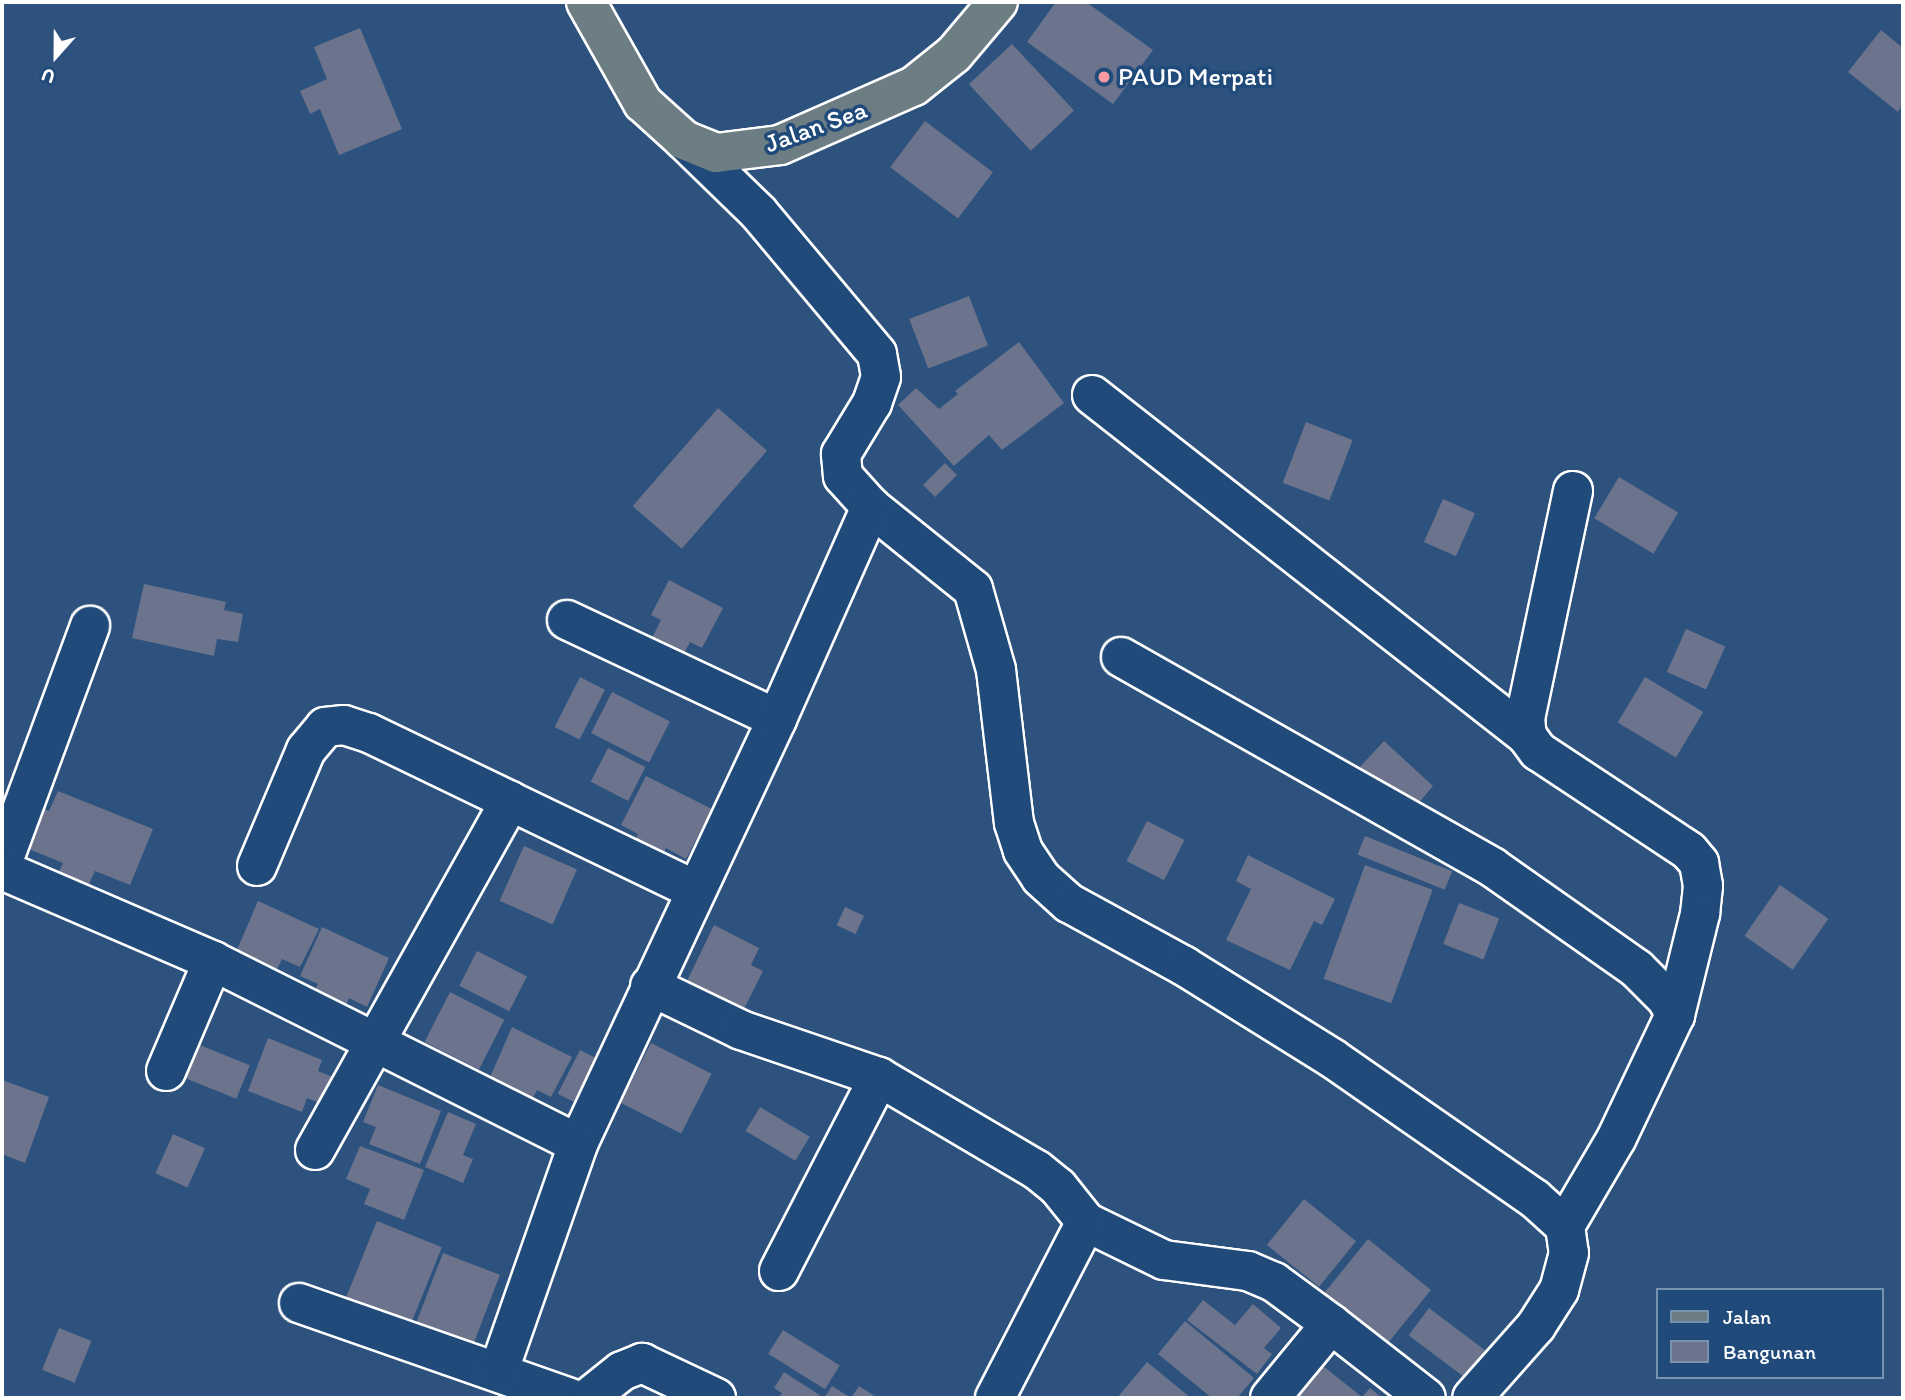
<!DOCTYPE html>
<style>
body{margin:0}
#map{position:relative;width:1905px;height:1400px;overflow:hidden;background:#2e527e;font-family:Itim,sans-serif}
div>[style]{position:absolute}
.building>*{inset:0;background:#6b748c;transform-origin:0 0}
.roads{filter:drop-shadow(2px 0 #fff) drop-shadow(-2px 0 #fff) drop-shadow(0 2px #fff) drop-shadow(0 -2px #fff)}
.minor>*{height:38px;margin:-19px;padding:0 19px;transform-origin:19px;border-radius:19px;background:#1f4a7a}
.major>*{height:38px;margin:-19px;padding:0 19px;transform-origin:19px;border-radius:19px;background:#6d7d84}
.dots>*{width:19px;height:19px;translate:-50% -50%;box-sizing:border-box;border:4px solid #1f4a7a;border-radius:50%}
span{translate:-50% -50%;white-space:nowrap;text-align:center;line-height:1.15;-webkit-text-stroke:7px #1f4a7a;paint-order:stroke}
.poi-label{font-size:26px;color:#fff}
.left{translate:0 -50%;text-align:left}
.street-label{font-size:26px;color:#fff}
.frame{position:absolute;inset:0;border:4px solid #fff;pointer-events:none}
.legend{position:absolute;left:1656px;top:1288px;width:228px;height:91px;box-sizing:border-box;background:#1f4a7a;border:2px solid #7992af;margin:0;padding:9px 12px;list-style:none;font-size:21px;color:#fff}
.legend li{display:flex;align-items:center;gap:14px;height:35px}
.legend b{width:35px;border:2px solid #7992af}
.north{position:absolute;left:21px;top:21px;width:70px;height:70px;-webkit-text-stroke:5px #1f4a7a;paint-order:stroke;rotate:201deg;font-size:19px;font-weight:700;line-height:28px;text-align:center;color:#fff}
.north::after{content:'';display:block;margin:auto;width:24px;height:32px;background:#fff;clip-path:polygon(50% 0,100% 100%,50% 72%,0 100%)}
</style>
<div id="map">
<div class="building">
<i style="clip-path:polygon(1056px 2px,1086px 2px,1153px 50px,1113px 104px,1027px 42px)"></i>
<i style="clip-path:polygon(360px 28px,402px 129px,339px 155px,320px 109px,310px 114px,300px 91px,327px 79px,314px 47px)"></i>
<i style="clip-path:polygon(1881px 30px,1903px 48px,1903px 104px,1898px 112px,1848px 72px)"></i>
<i style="left:1012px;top:44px;width:91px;height:59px;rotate:47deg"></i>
<i style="left:925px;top:121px;width:85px;height:58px;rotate:37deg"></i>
<i style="left:969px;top:296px;width:53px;height:64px;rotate:69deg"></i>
<i style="clip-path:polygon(1019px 342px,1064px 403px,1002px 450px,989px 435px,954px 466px,898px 405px,916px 388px,939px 409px,958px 394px,955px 391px)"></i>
<i style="left:718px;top:408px;width:65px;height:130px;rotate:41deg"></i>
<i style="left:1306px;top:422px;width:50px;height:65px;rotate:21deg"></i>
<i style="left:945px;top:463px;width:17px;height:31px;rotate:45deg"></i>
<i style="left:1619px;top:477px;width:69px;height:48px;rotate:31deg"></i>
<i style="left:1443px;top:499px;width:35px;height:47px;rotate:24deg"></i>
<i style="clip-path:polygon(669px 580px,723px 608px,702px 648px,690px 642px,682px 657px,651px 640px,661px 620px,651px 615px)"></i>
<i style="clip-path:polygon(144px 584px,226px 602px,224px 610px,243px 614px,238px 642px,217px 639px,214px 656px,132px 638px)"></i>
<i style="left:1686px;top:629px;width:43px;height:47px;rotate:24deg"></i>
<i style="left:580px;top:677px;width:28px;height:56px;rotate:27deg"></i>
<i style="left:1645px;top:677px;width:68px;height:53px;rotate:31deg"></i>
<i style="left:612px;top:692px;width:65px;height:46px;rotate:27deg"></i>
<i style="clip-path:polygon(1384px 741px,1433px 786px,1415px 807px,1357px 770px)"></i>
<i style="left:608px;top:748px;width:42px;height:38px;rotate:27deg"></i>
<i style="clip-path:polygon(646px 776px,712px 809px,686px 859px,666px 848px,660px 860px,632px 846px,638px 834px,621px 825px)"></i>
<i style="clip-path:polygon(58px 791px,153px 829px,130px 885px,95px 871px,88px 886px,58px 874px,63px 863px,24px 847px,40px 808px,49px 811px)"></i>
<i style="left:1147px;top:821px;width:42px;height:45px;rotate:27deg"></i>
<i style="left:1365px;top:836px;width:94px;height:20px;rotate:22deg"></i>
<i style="left:524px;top:846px;width:58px;height:60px;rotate:24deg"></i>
<i style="clip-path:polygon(1248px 855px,1335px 899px,1322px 925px,1314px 921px,1290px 970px,1226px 940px,1251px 889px,1236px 881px)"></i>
<i style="left:1365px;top:865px;width:72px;height:121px;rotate:20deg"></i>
<i style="left:1780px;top:885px;width:59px;height:62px;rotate:35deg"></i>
<i style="clip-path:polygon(258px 901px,319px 929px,300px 967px,282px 959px,277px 969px,237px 950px)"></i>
<i style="left:1459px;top:903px;width:43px;height:44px;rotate:21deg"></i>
<i style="left:845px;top:907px;width:21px;height:20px;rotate:25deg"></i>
<i style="clip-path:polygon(714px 925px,759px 948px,751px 965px,763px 971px,744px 1009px,687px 981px)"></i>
<i style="clip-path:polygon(322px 927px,389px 958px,367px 1007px,349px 998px,346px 1006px,314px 992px,318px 984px,300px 976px)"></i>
<i style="left:477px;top:951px;width:56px;height:39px;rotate:27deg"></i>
<i style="left:450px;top:992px;width:61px;height:56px;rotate:27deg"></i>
<i style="clip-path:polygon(512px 1027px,572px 1057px,551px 1097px,537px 1090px,530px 1103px,488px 1082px)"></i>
<i style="clip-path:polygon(268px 1038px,322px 1060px,318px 1071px,333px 1077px,322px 1104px,307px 1098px,302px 1112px,248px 1091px)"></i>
<i style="left:651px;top:1043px;width:68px;height:67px;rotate:27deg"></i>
<i style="left:197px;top:1044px;width:57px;height:36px;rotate:22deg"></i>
<i style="left:580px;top:1050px;width:20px;height:49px;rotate:27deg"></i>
<i style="clip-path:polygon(2px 1080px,49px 1097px,25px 1163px,2px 1154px)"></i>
<i style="clip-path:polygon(378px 1085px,441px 1111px,420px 1164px,369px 1144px,376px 1127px,363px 1122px)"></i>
<i style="left:760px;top:1107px;width:58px;height:28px;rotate:31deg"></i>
<i style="clip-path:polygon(448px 1112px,476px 1124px,463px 1155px,473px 1159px,463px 1183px,425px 1167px)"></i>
<i style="left:173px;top:1134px;width:35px;height:43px;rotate:24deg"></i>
<i style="clip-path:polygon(360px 1146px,424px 1170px,404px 1220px,364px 1204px,370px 1189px,346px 1179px)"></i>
<i style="left:1304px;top:1199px;width:67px;height:59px;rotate:39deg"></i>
<i style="left:377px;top:1221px;width:70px;height:91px;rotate:22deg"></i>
<i style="left:1368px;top:1239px;width:81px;height:85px;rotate:39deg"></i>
<i style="left:443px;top:1253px;width:61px;height:80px;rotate:21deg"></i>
<i style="clip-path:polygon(1203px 1300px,1235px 1325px,1253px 1304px,1281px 1328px,1264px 1348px,1272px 1354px,1257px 1374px,1187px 1320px)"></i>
<i style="left:1429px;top:1308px;width:73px;height:34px;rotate:37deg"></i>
<i style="clip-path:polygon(1185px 1321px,1254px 1378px,1237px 1398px,1212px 1398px,1158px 1354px)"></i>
<i style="left:59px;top:1328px;width:35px;height:45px;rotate:22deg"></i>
<i style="left:783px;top:1330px;width:67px;height:28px;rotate:32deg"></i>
<i style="clip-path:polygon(1147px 1362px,1191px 1398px,1117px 1398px)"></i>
<i style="clip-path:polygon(1323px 1366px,1362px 1397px,1370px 1388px,1382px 1398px,1282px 1398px,1294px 1383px,1304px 1390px)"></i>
<i style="clip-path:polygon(784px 1372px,824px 1398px,832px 1386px,851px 1398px,859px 1386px,878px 1398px,778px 1398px,782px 1393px,774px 1388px)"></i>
</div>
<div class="roads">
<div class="minor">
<i style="left:684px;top:140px;width:103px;rotate:44.2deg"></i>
<i style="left:758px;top:212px;width:185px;rotate:50deg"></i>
<i style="left:877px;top:354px;width:23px;rotate:80deg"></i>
<i style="left:881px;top:377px;width:28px;rotate:109deg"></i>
<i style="left:872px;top:403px;width:60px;rotate:121.3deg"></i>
<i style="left:841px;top:454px;width:22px;rotate:85deg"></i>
<i style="left:843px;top:476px;width:42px;rotate:47.9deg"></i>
<i style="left:871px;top:507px;width:131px;rotate:38.8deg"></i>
<i style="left:973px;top:589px;width:84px;rotate:74.1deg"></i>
<i style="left:996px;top:670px;width:154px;rotate:83.3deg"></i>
<i style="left:1014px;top:823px;width:29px;rotate:72deg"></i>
<i style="left:1023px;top:851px;width:32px;rotate:56deg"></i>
<i style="left:1041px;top:878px;width:38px;rotate:42deg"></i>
<i style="left:1069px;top:903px;width:131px;rotate:28.7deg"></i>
<i style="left:1184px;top:966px;width:174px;rotate:31.9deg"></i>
<i style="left:1332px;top:1058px;width:247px;rotate:34.8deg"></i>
<i style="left:1535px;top:1199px;width:40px;rotate:42deg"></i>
<i style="left:1565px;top:1226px;width:27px;rotate:82deg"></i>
<i style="left:1569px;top:1253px;width:38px;rotate:105deg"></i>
<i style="left:1559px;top:1290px;width:43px;rotate:122.6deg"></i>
<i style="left:1536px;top:1326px;width:96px;rotate:131.6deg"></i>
<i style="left:1092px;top:395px;width:553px;rotate:38.09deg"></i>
<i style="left:1573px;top:491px;width:232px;rotate:101.9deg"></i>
<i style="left:1525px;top:718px;width:18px;rotate:84deg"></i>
<i style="left:1527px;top:736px;width:19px;rotate:54deg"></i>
<i style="left:1538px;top:751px;width:181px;rotate:33.5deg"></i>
<i style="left:1689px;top:851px;width:16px;rotate:50deg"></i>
<i style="left:1699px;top:863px;width:23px;rotate:80deg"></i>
<i style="left:1703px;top:886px;width:28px;rotate:96deg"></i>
<i style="left:1700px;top:914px;width:104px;rotate:103.9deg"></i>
<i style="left:567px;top:620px;width:232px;rotate:25.2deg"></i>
<i style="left:1121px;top:657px;width:426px;rotate:29.5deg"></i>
<i style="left:1492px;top:867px;width:177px;rotate:35.1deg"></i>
<i style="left:1637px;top:969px;width:42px;rotate:45deg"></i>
<i style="left:1667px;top:999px;width:18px;rotate:63deg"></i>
<i style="left:1675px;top:1015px;width:137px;rotate:115.4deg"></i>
<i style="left:1616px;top:1139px;width:101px;rotate:120.4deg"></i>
<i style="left:2px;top:864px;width:254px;rotate:-69.7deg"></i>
<i style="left:257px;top:866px;width:126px;rotate:-67.1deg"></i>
<i style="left:306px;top:750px;width:30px;rotate:-50deg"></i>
<i style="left:325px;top:727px;width:19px;rotate:-6deg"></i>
<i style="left:344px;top:725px;width:26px;rotate:18deg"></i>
<i style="left:369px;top:733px;width:157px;rotate:25.7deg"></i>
<i style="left:2px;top:870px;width:230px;rotate:23.3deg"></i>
<i style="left:213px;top:961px;width:408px;rotate:26.6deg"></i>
<i style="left:578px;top:1144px;width:469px;rotate:-64.9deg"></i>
<i style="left:777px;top:719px;width:232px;rotate:-66.1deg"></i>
<i style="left:650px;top:986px;width:101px;rotate:25.8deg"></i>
<i style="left:741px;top:1030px;width:146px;rotate:18.8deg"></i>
<i style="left:879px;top:1077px;width:183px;rotate:30.5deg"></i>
<i style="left:1037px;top:1170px;width:27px;rotate:39deg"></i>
<i style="left:1058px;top:1187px;width:45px;rotate:51.3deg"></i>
<i style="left:1086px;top:1222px;width:87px;rotate:26deg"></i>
<i style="left:1164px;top:1260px;width:85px;rotate:7.5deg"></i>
<i style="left:1248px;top:1271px;width:28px;rotate:23deg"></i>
<i style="left:1274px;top:1282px;width:71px;rotate:36.4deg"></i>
<i style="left:166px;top:1071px;width:120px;rotate:-66.9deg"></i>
<i style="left:315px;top:1150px;width:400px;rotate:-60.8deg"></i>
<i style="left:510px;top:801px;width:205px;rotate:25.7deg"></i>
<i style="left:779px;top:1271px;width:218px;rotate:-62.7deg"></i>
<i style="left:299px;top:1303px;width:287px;rotate:19.3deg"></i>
<i style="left:499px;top:1370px;width:239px;rotate:-70.7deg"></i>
<i style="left:588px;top:1398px;width:43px;rotate:-38.5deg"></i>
<i style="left:622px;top:1371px;width:22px;rotate:-22deg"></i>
<i style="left:642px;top:1363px;width:82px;rotate:25.3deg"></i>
<i style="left:995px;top:1398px;width:198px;rotate:-62.7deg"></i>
<i style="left:1270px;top:1398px;width:96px;rotate:-50.5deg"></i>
<i style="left:1331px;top:1324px;width:120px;rotate:37.9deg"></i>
</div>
<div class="major">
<i style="left:586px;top:2px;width:116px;rotate:60.6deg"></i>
<i style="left:643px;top:103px;width:55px;rotate:42.1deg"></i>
<i style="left:684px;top:140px;width:35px;rotate:22deg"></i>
<i style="left:716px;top:153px;width:64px;rotate:-7.1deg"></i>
<i style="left:780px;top:145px;width:146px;rotate:-23.8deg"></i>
<i style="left:914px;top:86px;width:51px;rotate:-38.7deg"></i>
<i style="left:954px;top:54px;width:68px;rotate:-49.8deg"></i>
</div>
</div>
<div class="dots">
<i style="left:1104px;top:77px;background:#ff9aa2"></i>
</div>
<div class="poi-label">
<span class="left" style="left:1118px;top:77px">PAUD Merpati</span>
</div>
<div class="street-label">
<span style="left:816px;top:127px;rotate:-20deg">Jalan Sea</span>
</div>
<div class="frame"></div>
<ul class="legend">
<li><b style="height:9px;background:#6d7d84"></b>Jalan</li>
<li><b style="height:19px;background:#6b748c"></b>Bangunan</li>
</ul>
<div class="north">U</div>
</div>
